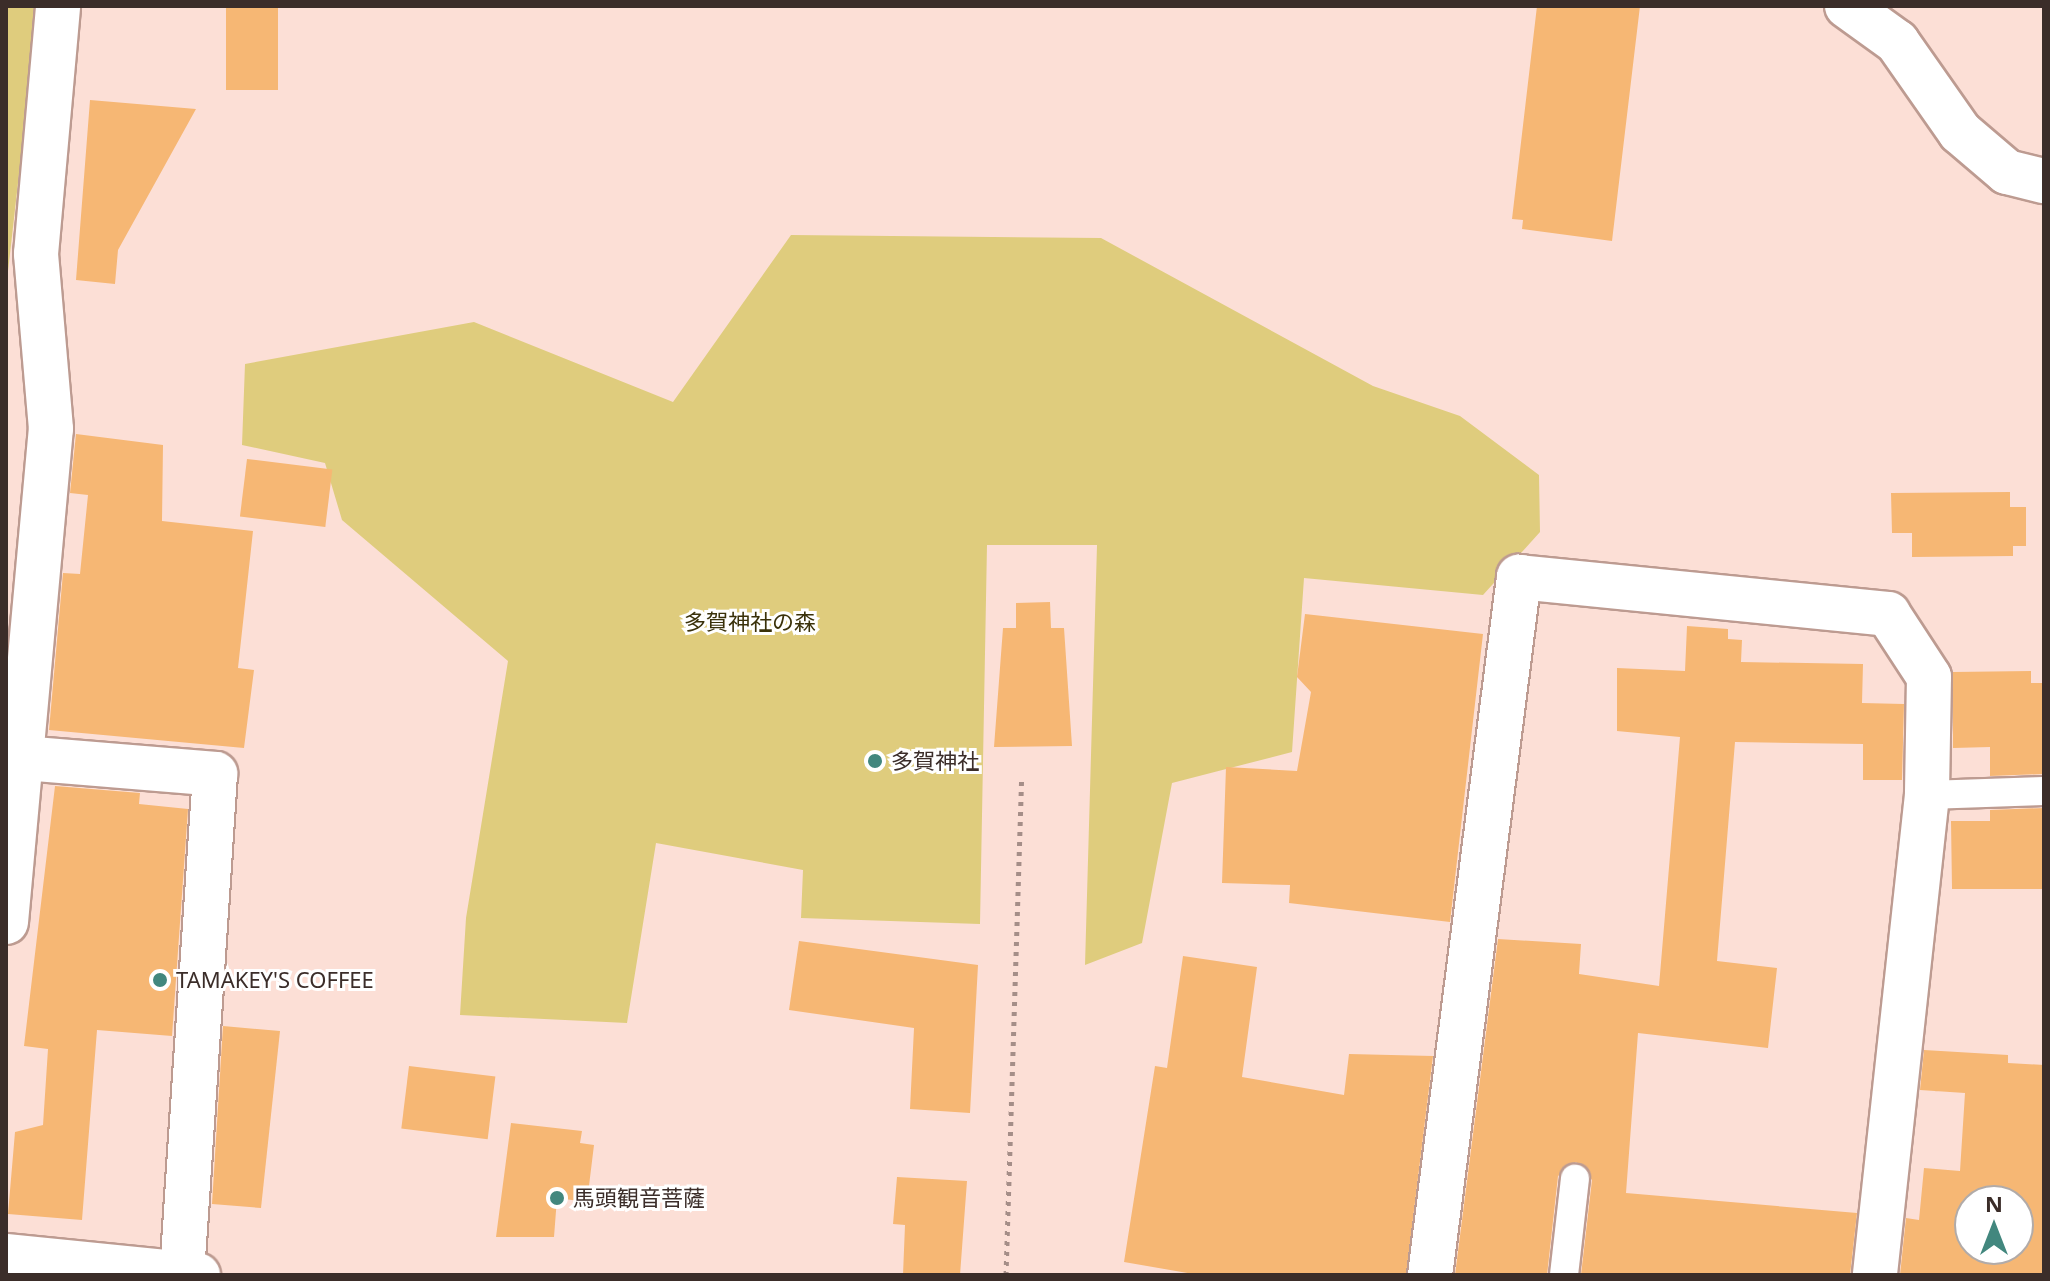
<!DOCTYPE html>
<meta charset="utf-8">
<style>
body{margin:0}
#map{position:relative;width:2050px;height:1281px;overflow:hidden;background:#fcdfd6;font-family:"Noto Sans","Noto Sans JP",sans-serif}
div>[style]{position:absolute}
.green>*{inset:0;background:#dfcc7d}
.building>*{inset:0;background:#f6b774;transform-origin:0 0}
.path>*{height:5px;margin-top:-2.5px;transform-origin:0;background:repeating-linear-gradient(90deg,#a58e88 0 4px,transparent 0 10px)}
.roads{filter:drop-shadow(2px 0 #bd9b91) drop-shadow(-2px 0 #bd9b91) drop-shadow(0 2px #bd9b91) drop-shadow(0 -2px #bd9b91)}
.lane>*{height:28px;margin:-14px;padding:0 14px;transform-origin:14px;border-radius:14px;background:#fff}
.street>*{height:44px;margin:-22px;padding:0 22px;transform-origin:22px;border-radius:22px;background:#fff}
.dots>*{width:22px;height:22px;translate:-50% -50%;box-sizing:border-box;border:4px solid #fff;border-radius:50%}
span{translate:-50% -50%;white-space:nowrap;text-align:center;line-height:1.15;-webkit-text-stroke:6px #fff;paint-order:stroke}
.park-label{font-size:22px;color:#3a310a}
.poi-label{font-size:22px;color:#3b2d29}
.left{translate:0 -50%;text-align:left}
.frame{position:absolute;inset:0;border:8px solid #3b2d29;pointer-events:none}
.north{position:absolute;left:1954px;top:1185px;width:80px;height:80px;box-sizing:border-box;background:#fff;border:2px solid #b1aba9;border-radius:50%;rotate:0deg;font-size:22px;font-weight:700;line-height:32px;text-align:center;color:#3b2d29}
.north::after{content:'';display:block;margin:auto;width:28px;height:36px;background:#42877e;clip-path:polygon(50% 0,100% 100%,50% 72%,0 100%)}
</style>
<div id="map">
<div class="green">
<i style="clip-path:polygon(6px 6px,38px 6px,6px 289px)"></i>
<i style="clip-path:polygon(791px 235px,1101px 238px,1373px 386px,1460px 416px,1539px 475px,1540px 532px,1483px 595px,1304px 578px,1292px 752px,1172px 783px,1142px 943px,1085px 965px,1097px 545px,987px 545px,980px 924px,801px 918px,803px 870px,656px 843px,627px 1023px,460px 1015px,466px 918px,508px 661px,342px 520px,325px 463px,242px 445px,245px 364px,474px 322px,673px 402px)"></i>
</div>
<div class="building">
<i style="left:226px;top:6px;width:52px;height:84px"></i>
<i style="clip-path:polygon(1537px 6px,1640px 6px,1612px 241px,1522px 229px,1523px 220px,1512px 219px)"></i>
<i style="clip-path:polygon(90px 100px,196px 109px,118px 250px,115px 284px,76px 280px)"></i>
<i style="clip-path:polygon(76px 434px,163px 445px,162px 521px,253px 531px,238px 668px,254px 670px,244px 748px,49px 730px,63px 573px,80px 574px,88px 495px,70px 493px)"></i>
<i style="left:247px;top:459px;width:86px;height:58px;rotate:7deg"></i>
<i style="clip-path:polygon(2010px 492px,2010px 507px,2026px 507px,2026px 546px,2013px 546px,2013px 556px,1912px 557px,1912px 533px,1892px 533px,1891px 493px)"></i>
<i style="clip-path:polygon(1050px 602px,1051px 628px,1064px 628px,1072px 746px,994px 747px,1003px 628px,1016px 628px,1016px 603px)"></i>
<i style="clip-path:polygon(1305px 614px,1483px 634px,1450px 922px,1289px 903px,1290px 885px,1222px 883px,1226px 767px,1297px 771px,1311px 692px,1297px 677px)"></i>
<i style="clip-path:polygon(1687px 626px,1728px 629px,1728px 639px,1742px 640px,1741px 662px,1863px 664px,1862px 703px,1904px 704px,1902px 780px,1863px 780px,1863px 744px,1735px 742px,1717px 961px,1777px 968px,1768px 1048px,1638px 1033px,1626px 1193px,1857px 1213px,1850px 1275px,1581px 1275px,1592px 1180px,1576px 1162px,1558px 1176px,1547px 1275px,1455px 1275px,1498px 939px,1581px 944px,1579px 974px,1659px 986px,1680px 737px,1617px 731px,1617px 668px,1685px 671px)"></i>
<i style="clip-path:polygon(2031px 671px,2031px 683px,2044px 683px,2044px 774px,1990px 776px,1990px 747px,1953px 748px,1953px 672px)"></i>
<i style="clip-path:polygon(55px 786px,140px 793px,139px 804px,188px 809px,172px 1036px,97px 1030px,82px 1220px,8px 1214px,15px 1132px,43px 1125px,48px 1049px,24px 1046px)"></i>
<i style="clip-path:polygon(2044px 808px,2044px 889px,1952px 889px,1951px 821px,1990px 821px,1990px 810px)"></i>
<i style="clip-path:polygon(799px 941px,978px 965px,970px 1113px,910px 1109px,914px 1028px,789px 1010px)"></i>
<i style="clip-path:polygon(1183px 956px,1257px 967px,1242px 1077px,1344px 1095px,1349px 1054px,1433px 1056px,1406px 1275px,1199px 1275px,1124px 1262px,1155px 1066px,1167px 1068px)"></i>
<i style="clip-path:polygon(223px 1026px,280px 1031px,261px 1208px,212px 1204px)"></i>
<i style="clip-path:polygon(evenodd,1924px 1050px,2008px 1055px,2008px 1063px,2044px 1065px,2044px 1275px,1900px 1275px,1906px 1218px,1919px 1220px,1924px 1168px,1960px 1171px,1965px 1093px,1920px 1090px,1924px 1050px,1970px 1201px,2018px 1201px,2018px 1249px,1970px 1249px,1970px 1201px)"></i>
<i style="left:409px;top:1066px;width:87px;height:63px;rotate:7deg"></i>
<i style="clip-path:polygon(511px 1123px,582px 1131px,580px 1143px,594px 1145px,587px 1202px,557px 1198px,554px 1237px,496px 1237px)"></i>
<i style="clip-path:polygon(897px 1177px,967px 1181px,960px 1275px,903px 1275px,905px 1225px,893px 1224px)"></i>
</div>
<div class="path">
<i style="left:1006px;top:1275px;width:498px;rotate:-88.2deg"></i>
</div>
<div class="roads">
<div class="lane">
<i style="left:1927px;top:795px;width:117px;rotate:-2deg"></i>
<i style="left:1564px;top:1275px;width:97px;rotate:-83.5deg"></i>
</div>
<div class="street">
<i style="left:1847px;top:6px;width:62px;rotate:35.8deg"></i>
<i style="left:1897px;top:42px;width:110px;rotate:55deg"></i>
<i style="left:1960px;top:132px;width:62px;rotate:40.4deg"></i>
<i style="left:2007px;top:172px;width:38px;rotate:14deg"></i>
<i style="left:22px;top:758px;width:194px;rotate:4.7deg"></i>
<i style="left:215px;top:774px;width:501px;rotate:93.78deg"></i>
<i style="left:6px;top:922px;width:495px;rotate:-84.8deg"></i>
<i style="left:51px;top:429px;width:176px;rotate:-94.9deg"></i>
<i style="left:36px;top:254px;width:249px;rotate:-84.9deg"></i>
<i style="left:6px;top:1256px;width:193px;rotate:5.7deg"></i>
<i style="left:1430px;top:1275px;width:704px;rotate:-82.73deg"></i>
<i style="left:1519px;top:577px;width:371px;rotate:5.7deg"></i>
<i style="left:1888px;top:614px;width:75px;rotate:56.9deg"></i>
<i style="left:1929px;top:677px;width:118px;rotate:91deg"></i>
<i style="left:1927px;top:795px;width:483px;rotate:96.2deg"></i>
</div>
</div>
<div class="dots">
<i style="left:875px;top:761px;background:#42877e"></i>
<i style="left:160px;top:980px;background:#42877e"></i>
<i style="left:557px;top:1198px;background:#42877e"></i>
</div>
<div class="park-label">
<span style="left:750px;top:622px">多賀神社の森</span>
</div>
<div class="poi-label">
<span class="left" style="left:891px;top:761px">多賀神社</span>
<span class="left" style="left:176px;top:980px">TAMAKEY'S COFFEE</span>
<span class="left" style="left:573px;top:1198px">馬頭観音菩薩</span>
</div>
<div class="frame"></div>
<div class="north">N</div>
</div>
